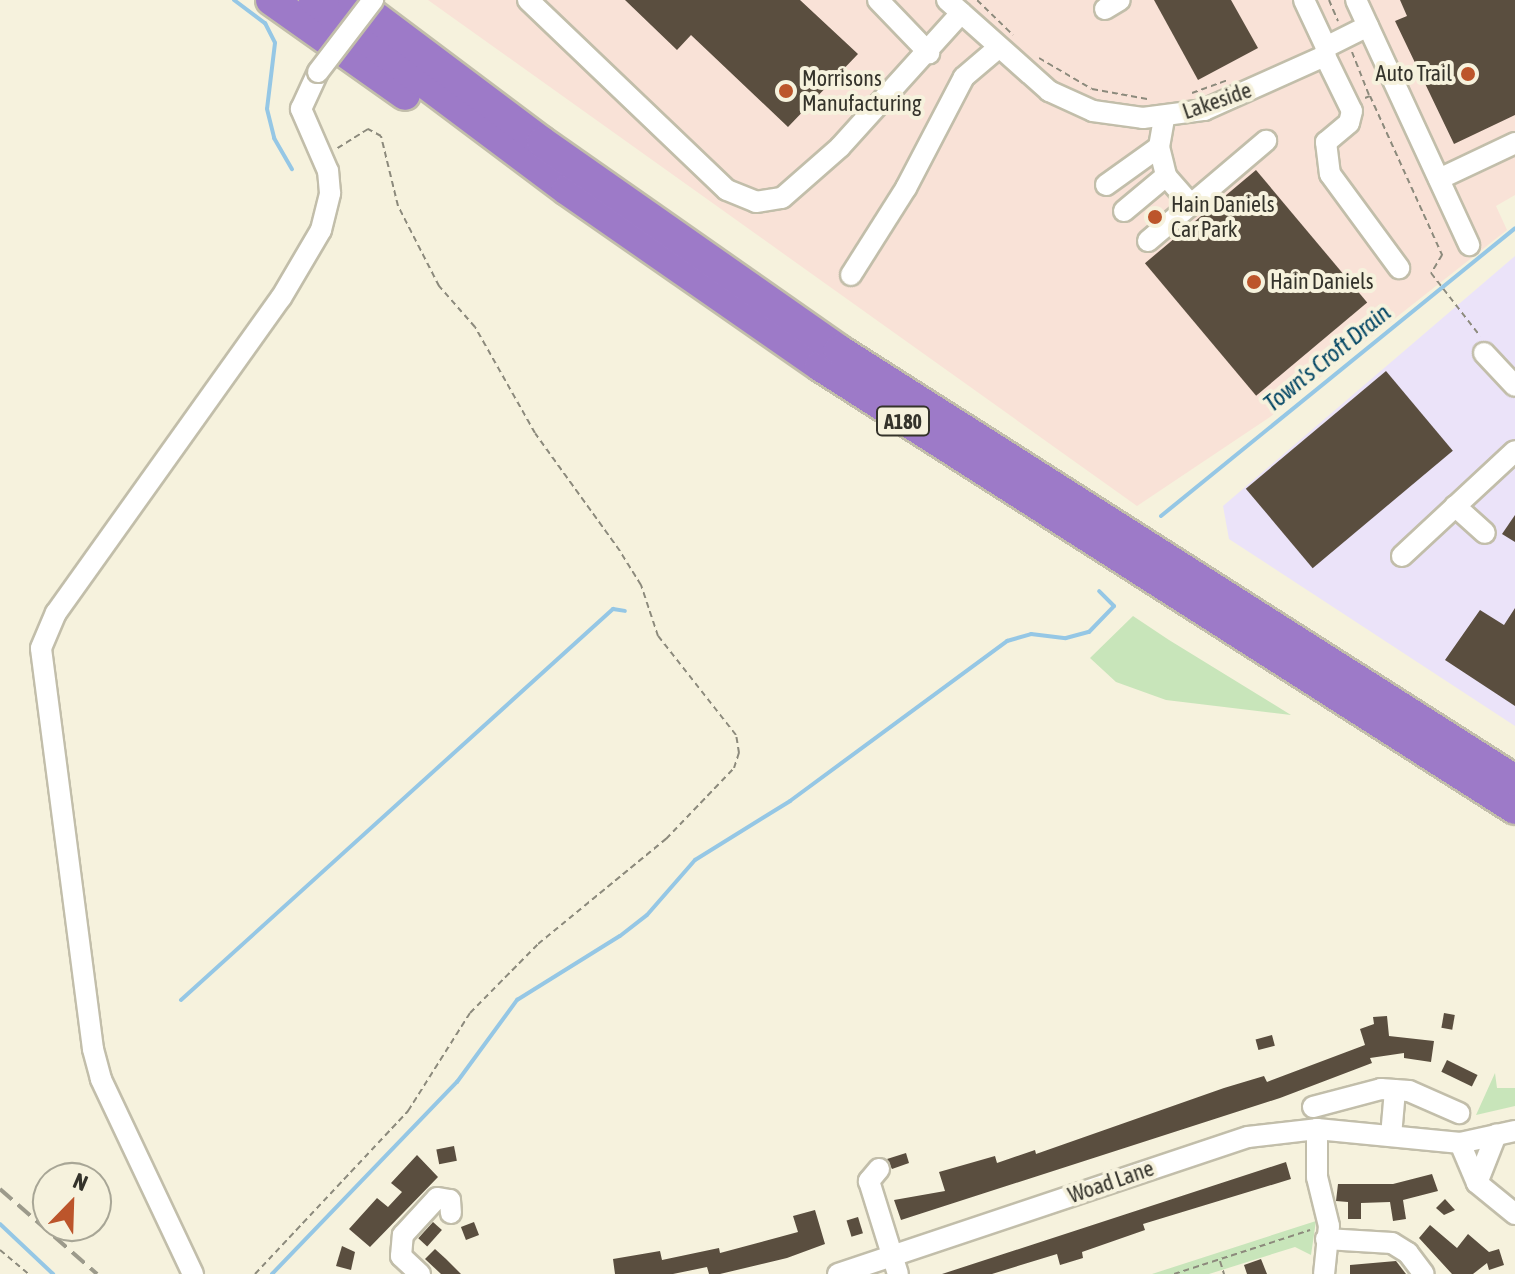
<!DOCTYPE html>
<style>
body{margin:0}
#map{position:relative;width:1515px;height:1274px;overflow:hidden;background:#f6f2dd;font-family:"Asap Condensed",sans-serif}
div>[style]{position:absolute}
.commercial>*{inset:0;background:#ebe3f9}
.industrial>*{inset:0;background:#f9e2d7}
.green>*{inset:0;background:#c8e5ba}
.stream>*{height:4px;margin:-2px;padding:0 2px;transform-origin:2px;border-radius:2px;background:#95c7e5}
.building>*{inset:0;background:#5a4e3f;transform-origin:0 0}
.path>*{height:2px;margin-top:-1px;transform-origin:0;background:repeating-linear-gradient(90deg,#8c8a7c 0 6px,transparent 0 10px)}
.roads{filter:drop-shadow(2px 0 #c2beaa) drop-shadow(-2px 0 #c2beaa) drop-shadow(0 2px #c2beaa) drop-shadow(0 -2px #c2beaa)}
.minor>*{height:20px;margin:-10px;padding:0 10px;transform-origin:10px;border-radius:10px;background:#fff}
.highway>*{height:30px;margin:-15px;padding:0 15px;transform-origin:15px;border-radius:15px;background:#9d7ac8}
.rail>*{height:4px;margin-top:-2px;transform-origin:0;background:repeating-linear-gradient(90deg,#9c9a8b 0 16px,transparent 0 24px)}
.bridges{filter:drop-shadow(2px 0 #c2beaa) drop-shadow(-2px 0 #c2beaa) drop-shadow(0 2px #c2beaa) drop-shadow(0 -2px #c2beaa)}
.minor-bridge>*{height:20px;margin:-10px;padding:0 10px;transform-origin:10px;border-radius:10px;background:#fff}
.dots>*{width:22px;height:22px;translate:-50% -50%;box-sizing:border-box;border:4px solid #f6f2dd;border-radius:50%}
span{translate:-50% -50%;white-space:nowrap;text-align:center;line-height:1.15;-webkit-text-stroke:8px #f6f2dd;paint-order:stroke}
.shield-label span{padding:2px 6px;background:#f6f2dd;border:2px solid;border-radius:6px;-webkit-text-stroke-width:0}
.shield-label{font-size:20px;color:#34332b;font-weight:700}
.poi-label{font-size:22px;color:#34332b}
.right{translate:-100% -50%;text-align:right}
.left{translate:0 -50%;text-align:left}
.street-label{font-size:22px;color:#34332b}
.water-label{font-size:24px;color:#044765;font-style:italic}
.north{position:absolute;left:32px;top:1162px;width:80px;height:80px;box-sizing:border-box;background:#f6f2dd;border:2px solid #a8a696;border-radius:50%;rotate:23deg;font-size:22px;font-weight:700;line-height:32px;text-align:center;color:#34332b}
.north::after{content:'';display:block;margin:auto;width:28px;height:36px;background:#bc552b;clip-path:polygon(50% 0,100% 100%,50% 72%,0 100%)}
</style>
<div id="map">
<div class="commercial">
<i style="clip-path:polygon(1515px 256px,1515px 726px,1229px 539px,1223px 506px)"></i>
</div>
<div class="industrial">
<i style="clip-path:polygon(428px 0,1515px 0,1515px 195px,1496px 206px,1507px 230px,1270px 417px,1137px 506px)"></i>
</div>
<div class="green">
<i style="clip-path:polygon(1133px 616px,1169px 640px,1291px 715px,1166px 700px,1116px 682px,1090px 658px)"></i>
<i style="clip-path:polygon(1495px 1073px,1497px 1088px,1515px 1088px,1515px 1106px,1476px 1115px)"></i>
<i style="clip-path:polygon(1316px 1221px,1311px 1255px,1295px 1247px,1209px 1274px,1152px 1274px)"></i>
</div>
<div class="stream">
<i style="left:234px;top:0;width:39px;rotate:37deg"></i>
<i style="left:265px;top:23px;width:22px;rotate:63deg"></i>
<i style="left:275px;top:43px;width:66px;rotate:96.9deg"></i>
<i style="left:267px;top:109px;width:30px;rotate:76deg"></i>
<i style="left:274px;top:138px;width:36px;rotate:60deg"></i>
<i style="left:1161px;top:516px;width:456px;rotate:-39.1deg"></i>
<i style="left:181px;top:1000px;width:583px;rotate:-42.15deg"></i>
<i style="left:613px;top:609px;width:12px;rotate:9deg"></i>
<i style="left:0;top:1224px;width:73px;rotate:43.3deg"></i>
<i style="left:272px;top:1274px;width:267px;rotate:-46.1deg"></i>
<i style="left:457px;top:1082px;width:102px;rotate:-53.8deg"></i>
<i style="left:517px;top:1000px;width:121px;rotate:-31.9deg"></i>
<i style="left:620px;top:936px;width:34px;rotate:-38deg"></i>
<i style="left:647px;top:915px;width:73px;rotate:-48.9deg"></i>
<i style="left:695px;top:860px;width:112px;rotate:-31.8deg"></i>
<i style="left:790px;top:801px;width:270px;rotate:-36.4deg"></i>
<i style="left:1007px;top:641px;width:25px;rotate:-16deg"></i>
<i style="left:1031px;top:634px;width:35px;rotate:7deg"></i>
<i style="left:1066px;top:638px;width:24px;rotate:-15deg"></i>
<i style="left:1089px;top:632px;width:36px;rotate:-46deg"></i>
<i style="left:1114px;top:606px;width:21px;rotate:-135deg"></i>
</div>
<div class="building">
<i style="clip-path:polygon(625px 0,800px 0,858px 54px,788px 127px,691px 35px,677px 50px)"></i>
<i style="clip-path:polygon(1154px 0,1231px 0,1258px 48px,1198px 80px)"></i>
<i style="clip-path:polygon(1400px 0,1515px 0,1515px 115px,1454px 144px,1395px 21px,1407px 16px)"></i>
<i style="left:1256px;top:170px;width:173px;height:145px;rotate:50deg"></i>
<i style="left:1386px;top:371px;width:104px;height:183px;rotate:50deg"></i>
<i style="clip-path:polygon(1515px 515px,1515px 542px,1502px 534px)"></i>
<i style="clip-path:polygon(1515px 608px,1515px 706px,1445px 660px,1480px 610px,1504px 625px)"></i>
<i style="left:1444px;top:1013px;width:11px;height:15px;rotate:10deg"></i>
<i style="clip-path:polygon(1387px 1016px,1389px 1036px,1434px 1041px,1431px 1062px,1404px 1058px,1404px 1053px,1370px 1058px,1372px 1063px,1280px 1098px,901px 1220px,894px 1200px,945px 1191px,939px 1172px,995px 1156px,997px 1163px,1035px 1150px,1036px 1154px,1224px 1088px,1264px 1076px,1267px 1082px,1365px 1045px,1360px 1029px,1374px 1024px,1373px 1017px)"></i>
<i style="left:1272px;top:1035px;width:11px;height:17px;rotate:75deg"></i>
<i style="left:1447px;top:1060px;width:34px;height:13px;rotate:26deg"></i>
<i style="left:454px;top:1146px;width:15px;height:18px;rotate:79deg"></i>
<i style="clip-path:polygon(906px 1153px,909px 1163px,892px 1169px,887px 1159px)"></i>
<i style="clip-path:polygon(417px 1155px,438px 1177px,370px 1247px,349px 1229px,377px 1198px,388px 1207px,402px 1192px,391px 1183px)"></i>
<i style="clip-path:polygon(1286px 1162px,1291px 1179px,1143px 1224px,1145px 1230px,1082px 1252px,1083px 1258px,1060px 1265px,1057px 1254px,992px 1274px,942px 1274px)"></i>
<i style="clip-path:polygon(1432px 1174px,1438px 1191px,1403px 1200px,1406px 1219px,1393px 1221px,1390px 1202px,1361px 1203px,1361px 1219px,1348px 1219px,1348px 1202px,1336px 1201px,1338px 1184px,1393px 1184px)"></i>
<i style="clip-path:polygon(1445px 1199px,1455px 1210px,1444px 1215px,1436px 1208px)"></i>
<i style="clip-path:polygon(815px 1210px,825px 1244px,787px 1258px,720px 1274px,709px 1274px,707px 1267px,673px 1274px,615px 1274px,613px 1259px,660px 1251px,662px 1260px,719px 1248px,720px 1253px,798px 1232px,793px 1216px)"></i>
<i style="left:858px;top:1217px;width:17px;height:12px;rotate:73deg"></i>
<i style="left:433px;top:1222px;width:12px;height:22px;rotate:42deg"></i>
<i style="left:474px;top:1222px;width:14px;height:14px;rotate:69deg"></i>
<i style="clip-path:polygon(1430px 1225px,1457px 1248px,1468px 1234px,1489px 1252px,1499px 1249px,1504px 1265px,1489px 1270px,1487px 1263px,1473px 1274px,1452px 1274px,1419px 1238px)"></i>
<i style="clip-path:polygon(342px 1246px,355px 1252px,351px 1270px,336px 1266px)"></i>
<i style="clip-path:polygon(435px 1249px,446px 1259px,461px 1274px,441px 1274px,425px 1259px)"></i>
<i style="clip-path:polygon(1261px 1259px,1267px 1274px,1247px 1274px,1244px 1265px)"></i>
<i style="clip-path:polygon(1396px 1261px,1406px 1274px,1350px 1274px,1350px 1265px)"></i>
</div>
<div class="path">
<i style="left:977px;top:0;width:50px;rotate:44.2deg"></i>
<i style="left:1329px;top:0;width:23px;rotate:67deg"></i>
<i style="left:1352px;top:52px;width:46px;rotate:68.4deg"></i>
<i style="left:1039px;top:58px;width:61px;rotate:30.3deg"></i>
<i style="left:1092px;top:89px;width:56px;rotate:10.3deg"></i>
<i style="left:1192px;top:93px;width:37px;rotate:-20deg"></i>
<i style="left:1365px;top:98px;width:5px;rotate:-22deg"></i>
<i style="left:1370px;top:96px;width:175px;rotate:65.6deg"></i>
<i style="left:1442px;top:255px;width:21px;rotate:121deg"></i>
<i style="left:1431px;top:273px;width:80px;rotate:52.1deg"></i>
<i style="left:0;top:1250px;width:38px;rotate:40deg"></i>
<i style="left:1220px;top:1261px;width:14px;rotate:73deg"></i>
<i style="left:255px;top:1274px;width:224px;rotate:-46.8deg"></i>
<i style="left:408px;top:1111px;width:116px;rotate:-57.7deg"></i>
<i style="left:470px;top:1013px;width:97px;rotate:-45.4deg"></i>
<i style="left:538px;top:944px;width:166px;rotate:-39.4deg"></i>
<i style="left:666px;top:839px;width:98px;rotate:-46.2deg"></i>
<i style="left:734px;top:768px;width:16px;rotate:-72deg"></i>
<i style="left:739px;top:753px;width:18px;rotate:-99deg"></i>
<i style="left:736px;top:735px;width:126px;rotate:-128.2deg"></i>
<i style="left:658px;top:636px;width:54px;rotate:-108.4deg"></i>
<i style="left:641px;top:585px;width:40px;rotate:-122deg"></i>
<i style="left:620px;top:551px;width:145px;rotate:-125.8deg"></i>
<i style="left:535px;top:433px;width:122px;rotate:-119.5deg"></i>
<i style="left:475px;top:327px;width:55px;rotate:-131.3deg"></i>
<i style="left:439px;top:286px;width:90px;rotate:-117.1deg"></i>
<i style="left:398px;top:206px;width:72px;rotate:-103.7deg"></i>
<i style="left:381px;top:136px;width:15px;rotate:-152deg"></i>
<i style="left:368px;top:129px;width:36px;rotate:148deg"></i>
<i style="left:1174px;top:1274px;width:143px;rotate:-17.9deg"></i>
</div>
<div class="roads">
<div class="minor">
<i style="left:528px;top:0;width:275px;rotate:43.7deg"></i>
<i style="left:727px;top:190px;width:31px;rotate:22deg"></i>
<i style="left:756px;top:202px;width:26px;rotate:-9deg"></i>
<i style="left:782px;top:198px;width:77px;rotate:-41.3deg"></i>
<i style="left:840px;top:147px;width:181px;rotate:-47.9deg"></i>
<i style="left:878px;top:0;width:74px;rotate:46.1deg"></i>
<i style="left:947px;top:0;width:137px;rotate:41.7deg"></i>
<i style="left:1049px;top:91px;width:48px;rotate:24.4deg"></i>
<i style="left:1093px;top:111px;width:50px;rotate:8deg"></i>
<i style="left:1143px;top:118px;width:62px;rotate:-7.5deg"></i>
<i style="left:1204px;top:110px;width:133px;rotate:-24.1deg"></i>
<i style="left:1325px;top:56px;width:9px;rotate:-84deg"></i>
<i style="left:1326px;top:47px;width:52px;rotate:-115.1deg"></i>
<i style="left:1356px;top:0;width:270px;rotate:65.2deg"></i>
<i style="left:1105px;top:9px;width:17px;rotate:-31deg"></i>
<i style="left:1326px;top:47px;width:47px;rotate:-26.6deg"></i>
<i style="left:1325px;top:56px;width:61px;rotate:63.9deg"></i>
<i style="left:1352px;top:111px;width:12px;rotate:104deg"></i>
<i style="left:1349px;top:123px;width:30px;rotate:140deg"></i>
<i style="left:1326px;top:142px;width:32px;rotate:83deg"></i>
<i style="left:1330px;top:174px;width:117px;rotate:53.7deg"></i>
<i style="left:1159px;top:147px;width:30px;rotate:76deg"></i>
<i style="left:1166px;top:176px;width:38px;rotate:49deg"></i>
<i style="left:1439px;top:179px;width:84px;rotate:-25.3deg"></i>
<i style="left:1106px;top:185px;width:65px;rotate:-35.6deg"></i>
<i style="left:1159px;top:147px;width:29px;rotate:-80deg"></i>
<i style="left:1124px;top:211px;width:55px;rotate:-39.8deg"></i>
<i style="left:1148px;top:241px;width:155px;rotate:-40.3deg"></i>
<i style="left:851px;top:275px;width:103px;rotate:-57.7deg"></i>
<i style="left:906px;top:188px;width:125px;rotate:-62.4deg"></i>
<i style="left:964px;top:77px;width:45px;rotate:-40.5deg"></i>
<i style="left:1484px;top:353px;width:45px;rotate:46.8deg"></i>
<i style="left:1455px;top:506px;width:40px;rotate:42deg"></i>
<i style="left:1402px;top:556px;width:154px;rotate:-42.9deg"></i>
<i style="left:1313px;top:1107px;width:70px;rotate:-14.8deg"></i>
<i style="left:1381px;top:1089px;width:28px;rotate:4deg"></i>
<i style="left:1409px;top:1091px;width:55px;rotate:23.7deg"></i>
<i style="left:1317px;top:1129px;width:48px;rotate:90deg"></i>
<i style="left:1317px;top:1177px;width:50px;rotate:76.2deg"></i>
<i style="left:1329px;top:1226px;width:48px;rotate:95.9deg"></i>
<i style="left:1391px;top:1136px;width:46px;rotate:-85deg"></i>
<i style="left:1460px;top:1143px;width:43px;rotate:67deg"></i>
<i style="left:1477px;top:1183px;width:49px;rotate:39.2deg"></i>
<i style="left:879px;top:1169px;width:16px;rotate:130deg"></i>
<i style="left:869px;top:1181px;width:97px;rotate:72.7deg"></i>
<i style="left:1477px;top:1183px;width:52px;rotate:-68.4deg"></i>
<i style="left:1326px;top:1239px;width:66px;rotate:3.5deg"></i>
<i style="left:1392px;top:1243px;width:19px;rotate:32deg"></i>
<i style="left:1408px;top:1253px;width:26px;rotate:53deg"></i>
<i style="left:193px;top:1274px;width:216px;rotate:-115.3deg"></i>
<i style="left:101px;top:1079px;width:31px;rotate:-105deg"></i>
<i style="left:93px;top:1049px;width:404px;rotate:-97.4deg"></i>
<i style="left:41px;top:648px;width:38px;rotate:-67deg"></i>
<i style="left:56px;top:613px;width:387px;rotate:-54.5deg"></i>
<i style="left:281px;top:298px;width:79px;rotate:-59.5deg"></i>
<i style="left:321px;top:230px;width:38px;rotate:-76deg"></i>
<i style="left:330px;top:193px;width:22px;rotate:-95deg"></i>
<i style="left:328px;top:171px;width:68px;rotate:-113.5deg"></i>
<i style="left:301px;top:109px;width:41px;rotate:-65.3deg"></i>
<i style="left:420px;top:1274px;width:26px;rotate:-137deg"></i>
<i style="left:401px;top:1256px;width:21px;rotate:-85deg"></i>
<i style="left:403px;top:1235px;width:50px;rotate:-47.4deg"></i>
<i style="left:437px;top:1198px;width:13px;rotate:9deg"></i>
<i style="left:450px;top:1200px;width:13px;rotate:86deg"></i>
<i style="left:838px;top:1274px;width:432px;rotate:-18.5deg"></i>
<i style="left:1248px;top:1137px;width:69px;rotate:-6.6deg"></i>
<i style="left:1317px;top:1129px;width:144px;rotate:5.6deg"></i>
<i style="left:1460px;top:1143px;width:56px;rotate:-12.3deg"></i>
</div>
<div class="highway">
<i style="left:271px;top:0;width:164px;rotate:35.3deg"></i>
<i style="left:314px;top:0;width:316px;rotate:36.9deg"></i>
<i style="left:567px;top:190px;width:308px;rotate:34.8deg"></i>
<i style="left:820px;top:366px;width:824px;rotate:32.51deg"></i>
<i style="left:353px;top:0;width:236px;rotate:36.9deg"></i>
<i style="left:542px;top:142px;width:363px;rotate:35deg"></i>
<i style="left:839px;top:350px;width:801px;rotate:32.46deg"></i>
</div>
</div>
<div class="rail">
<i style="left:0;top:1189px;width:129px;rotate:41.2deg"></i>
</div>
<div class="bridges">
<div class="minor-bridge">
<i style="left:318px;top:72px;width:91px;rotate:-52.6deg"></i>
</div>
</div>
<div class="dots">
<i style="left:1468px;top:74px;background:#bc552b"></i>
<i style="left:786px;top:91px;background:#bc552b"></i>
<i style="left:1155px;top:217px;background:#bc552b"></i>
<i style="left:1254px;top:282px;background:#bc552b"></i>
</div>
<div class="shield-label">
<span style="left:903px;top:421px">A180</span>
</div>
<div class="poi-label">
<span class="right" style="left:1452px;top:74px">Auto Trail</span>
<span class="left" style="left:802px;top:91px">Morrisons<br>Manufacturing</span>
<span class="left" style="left:1171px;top:217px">Hain Daniels<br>Car Park</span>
<span class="left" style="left:1270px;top:282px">Hain Daniels</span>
</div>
<div class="street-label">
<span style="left:1217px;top:101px;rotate:-19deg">Lakeside</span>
<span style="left:1111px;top:1182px;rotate:-19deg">Woad Lane</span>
</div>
<div class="water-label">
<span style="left:1327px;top:358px;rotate:-39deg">Town's Croft Drain</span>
</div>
<div class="north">N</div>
</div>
